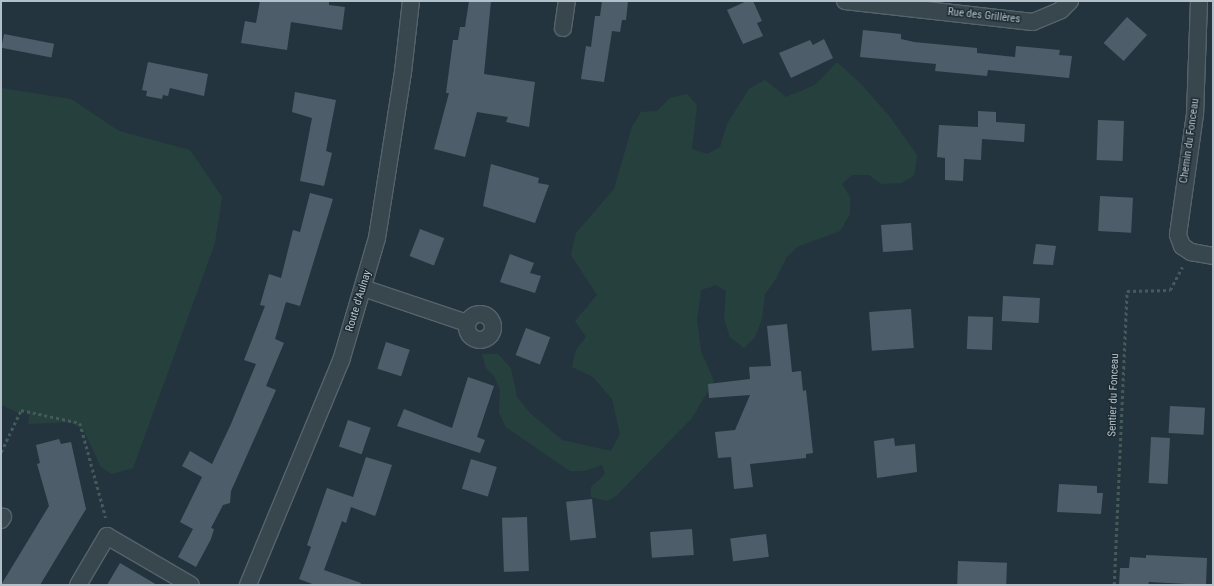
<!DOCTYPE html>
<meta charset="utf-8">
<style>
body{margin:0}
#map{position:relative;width:1214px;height:586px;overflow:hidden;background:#24343f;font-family:"Roboto Condensed",sans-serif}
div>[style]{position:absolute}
.green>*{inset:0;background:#26403d}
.building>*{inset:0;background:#4d5e6a;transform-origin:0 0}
.path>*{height:2.5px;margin-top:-1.25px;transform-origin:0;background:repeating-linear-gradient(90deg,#445b5a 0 3px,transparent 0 6px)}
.roads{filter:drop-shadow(1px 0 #56636c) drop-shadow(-1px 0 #56636c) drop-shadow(0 1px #56636c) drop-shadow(0 -1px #56636c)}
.street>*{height:16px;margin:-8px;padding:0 8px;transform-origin:8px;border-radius:8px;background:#38464e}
.street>.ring{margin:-8px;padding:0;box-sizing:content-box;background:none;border:16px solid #38464e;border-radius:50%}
span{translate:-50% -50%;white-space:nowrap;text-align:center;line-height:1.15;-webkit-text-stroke:3px #1d2b33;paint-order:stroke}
.street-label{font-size:11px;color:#b4c0c9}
.frame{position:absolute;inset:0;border:2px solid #b4c0c9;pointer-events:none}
</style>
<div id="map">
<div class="green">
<i style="clip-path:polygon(837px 62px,861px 84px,890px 117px,917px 155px,914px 176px,901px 183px,881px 184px,869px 175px,852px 175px,842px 184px,850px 197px,850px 214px,840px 231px,797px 247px,787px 257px,774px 282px,765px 294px,762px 319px,755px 337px,744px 348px,730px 337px,724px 319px,726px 291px,716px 285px,701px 290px,697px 320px,701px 351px,714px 381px,692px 418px,616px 496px,607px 501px,591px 497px,591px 487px,605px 474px,602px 465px,584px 471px,570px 471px,506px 427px,499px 413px,500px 390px,494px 376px,486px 368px,482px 354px,498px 354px,511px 368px,517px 397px,530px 413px,562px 440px,611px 451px,620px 434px,612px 399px,593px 377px,572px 367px,576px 350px,586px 337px,575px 321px,597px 295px,571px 255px,576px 233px,614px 189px,632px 127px,641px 112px,657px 111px,670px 98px,687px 94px,697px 105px,692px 149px,707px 154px,720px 147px,727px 124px,749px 89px,765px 80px,786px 97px,815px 85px)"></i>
<i style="clip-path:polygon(1px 88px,71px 99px,119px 131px,190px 150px,222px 197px,215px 243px,133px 468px,112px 474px,101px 467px,84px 431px,71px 422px,28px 424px,30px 411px,17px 412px,1px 405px)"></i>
</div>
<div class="building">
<i style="clip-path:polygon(260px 1px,329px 1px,329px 5px,345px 7px,342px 30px,291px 22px,287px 50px,241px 43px,245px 21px,256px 23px)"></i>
<i style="clip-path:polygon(469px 1px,491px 1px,484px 74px,535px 82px,529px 127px,506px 122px,508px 117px,477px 112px,465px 157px,434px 149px,449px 93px,446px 93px,453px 40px,458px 40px,460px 27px,465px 27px)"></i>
<i style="clip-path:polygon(602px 1px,628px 1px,626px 20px,622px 20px,620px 32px,612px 31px,604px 82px,581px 79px,586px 46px,591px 47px,595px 16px,600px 16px)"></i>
<i style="clip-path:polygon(747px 1px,753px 1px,762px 21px,757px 23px,763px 36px,743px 44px,727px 10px)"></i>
<i style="left:1127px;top:17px;width:27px;height:35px;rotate:42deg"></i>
<i style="clip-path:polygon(863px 30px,901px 34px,901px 39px,914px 42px,977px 48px,977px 53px,1015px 57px,1016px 46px,1060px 50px,1059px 55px,1072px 56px,1069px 78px,988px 70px,987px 76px,935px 71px,936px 64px,860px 57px)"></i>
<i style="left:4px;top:34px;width:51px;height:14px;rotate:11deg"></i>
<i style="clip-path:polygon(824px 39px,833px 58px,791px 78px,779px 53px,810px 40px,813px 45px)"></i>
<i style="clip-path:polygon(148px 62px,208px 74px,204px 96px,170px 88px,168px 96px,163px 95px,162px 99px,146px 96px,147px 91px,142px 90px)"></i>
<i style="clip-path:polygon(295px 92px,336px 100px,326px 151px,332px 153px,324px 186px,300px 181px,312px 118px,292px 112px)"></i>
<i style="clip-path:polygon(978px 111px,996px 112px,996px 122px,1025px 124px,1024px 142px,982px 139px,981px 160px,964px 159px,963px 181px,945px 180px,945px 158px,937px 157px,939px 125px,978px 127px)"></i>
<i style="left:1098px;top:120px;width:26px;height:40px;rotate:2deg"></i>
<i style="clip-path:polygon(491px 164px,539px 178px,538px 183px,549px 185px,535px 223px,483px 206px)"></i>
<i style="clip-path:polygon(310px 193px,333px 199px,300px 306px,286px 302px,275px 339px,284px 343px,266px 386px,276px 390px,231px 491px,230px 503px,223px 505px,211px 528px,214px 529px,211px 539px,196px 567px,178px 557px,193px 529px,180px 522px,202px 477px,182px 466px,190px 451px,212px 464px,231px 424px,256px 364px,244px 360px,265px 306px,260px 305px,269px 274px,281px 278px,293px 230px,300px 232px)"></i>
<i style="left:1100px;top:196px;width:33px;height:35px;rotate:3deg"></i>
<i style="left:911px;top:223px;width:27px;height:30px;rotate:86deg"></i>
<i style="left:420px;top:229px;width:26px;height:29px;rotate:21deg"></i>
<i style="clip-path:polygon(1036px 244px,1056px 246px,1053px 265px,1033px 264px)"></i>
<i style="clip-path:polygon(510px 254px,534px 263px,530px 273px,541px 276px,535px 293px,500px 282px)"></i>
<i style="left:1003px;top:296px;width:37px;height:25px;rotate:3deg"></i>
<i style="left:911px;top:309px;width:39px;height:42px;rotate:86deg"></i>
<i style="left:993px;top:317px;width:33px;height:25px;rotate:92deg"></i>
<i style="clip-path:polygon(787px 324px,792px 372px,801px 371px,803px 391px,806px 390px,813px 453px,806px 454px,806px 458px,750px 464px,753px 487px,734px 489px,731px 457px,718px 458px,715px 432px,735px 430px,750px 395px,709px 398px,708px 384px,750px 379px,749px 367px,771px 366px,767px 326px)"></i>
<i style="left:526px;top:328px;width:26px;height:29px;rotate:21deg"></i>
<i style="left:386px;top:342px;width:25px;height:28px;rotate:18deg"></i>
<i style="clip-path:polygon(468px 377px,494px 386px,477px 437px,485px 440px,480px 453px,397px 426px,404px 409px,452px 428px)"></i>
<i style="left:1170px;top:406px;width:35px;height:27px;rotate:3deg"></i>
<i style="left:348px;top:420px;width:24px;height:28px;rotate:19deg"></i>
<i style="left:1151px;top:437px;width:19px;height:46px;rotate:3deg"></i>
<i style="clip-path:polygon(894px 438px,895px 446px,915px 444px,917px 472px,877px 478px,874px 441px)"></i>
<i style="clip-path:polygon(59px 439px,61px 444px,71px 442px,86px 509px,40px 585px,1px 585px,49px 506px,37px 464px,40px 463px,36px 445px)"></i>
<i style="clip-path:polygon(366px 457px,392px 465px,377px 511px,375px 516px,351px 507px,346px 523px,342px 521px,324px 570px,361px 583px,360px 585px,315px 585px,299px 579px,311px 547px,307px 545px,327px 488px,353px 497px)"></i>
<i style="left:471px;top:459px;width:27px;height:31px;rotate:17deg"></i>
<i style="clip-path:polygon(1059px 484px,1097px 486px,1097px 493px,1103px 493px,1101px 514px,1057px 512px)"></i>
<i style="left:592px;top:499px;width:39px;height:26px;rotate:84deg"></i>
<i style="left:527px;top:517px;width:54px;height:25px;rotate:88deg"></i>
<i style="left:692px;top:529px;width:26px;height:42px;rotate:86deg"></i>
<i style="left:766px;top:534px;width:23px;height:36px;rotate:83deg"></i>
<i style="clip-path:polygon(1146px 555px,1207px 558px,1206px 585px,1149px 582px,1148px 585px,1119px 585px,1120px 568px,1129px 568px,1130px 557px,1146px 558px)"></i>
<i style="left:958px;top:561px;width:49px;height:24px;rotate:2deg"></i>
<i style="clip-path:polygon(120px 563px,157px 585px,107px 585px)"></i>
</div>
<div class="path">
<i style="left:1px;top:452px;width:47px;rotate:-64.5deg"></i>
<i style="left:21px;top:410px;width:60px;rotate:12.4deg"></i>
<i style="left:80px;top:423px;width:98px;rotate:74.7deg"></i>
<i style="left:1114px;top:585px;width:294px;rotate:-87.5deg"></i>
<i style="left:1127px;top:291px;width:43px;rotate:-1.3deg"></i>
<i style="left:1170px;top:290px;width:26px;rotate:-62deg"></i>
</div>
<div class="roads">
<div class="street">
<i style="left:845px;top:1px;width:189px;rotate:6.4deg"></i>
<i style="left:1033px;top:22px;width:30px;rotate:-23deg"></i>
<i style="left:1061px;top:10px;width:13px;rotate:-45deg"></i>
<i style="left:1199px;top:1px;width:113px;rotate:92deg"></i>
<i style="left:1195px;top:114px;width:122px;rotate:98deg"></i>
<i style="left:1178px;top:235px;width:12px;rotate:70deg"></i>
<i style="left:1182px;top:246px;width:11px;rotate:34deg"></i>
<i style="left:1191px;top:252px;width:22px;rotate:10deg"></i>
<i style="left:563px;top:28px;width:27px;rotate:-82deg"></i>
<i style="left:363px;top:288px;width:110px;rotate:18.6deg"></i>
<i class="ring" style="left:467px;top:314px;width:10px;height:10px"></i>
<i style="left:1px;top:520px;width:4px;rotate:-56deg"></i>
<i style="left:78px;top:585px;width:57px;rotate:-59.4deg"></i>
<i style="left:107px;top:536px;width:97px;rotate:30.3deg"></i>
<i style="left:248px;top:585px;width:243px;rotate:-67.5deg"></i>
<i style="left:341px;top:361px;width:128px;rotate:-73.7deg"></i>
<i style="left:377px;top:238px;width:168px;rotate:-81.1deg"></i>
<i style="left:403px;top:72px;width:71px;rotate:-83.6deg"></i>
</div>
</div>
<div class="street-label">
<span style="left:984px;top:16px;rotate:6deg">Rue des Grillères</span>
<span style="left:1190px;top:141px;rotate:-82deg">Chemin du Fonceau</span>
<span style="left:359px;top:301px;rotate:-73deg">Route d'Aulnay</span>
<span style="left:1114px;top:395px;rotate:-88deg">Sentier du Fonceau</span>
</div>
<div class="frame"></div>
</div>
